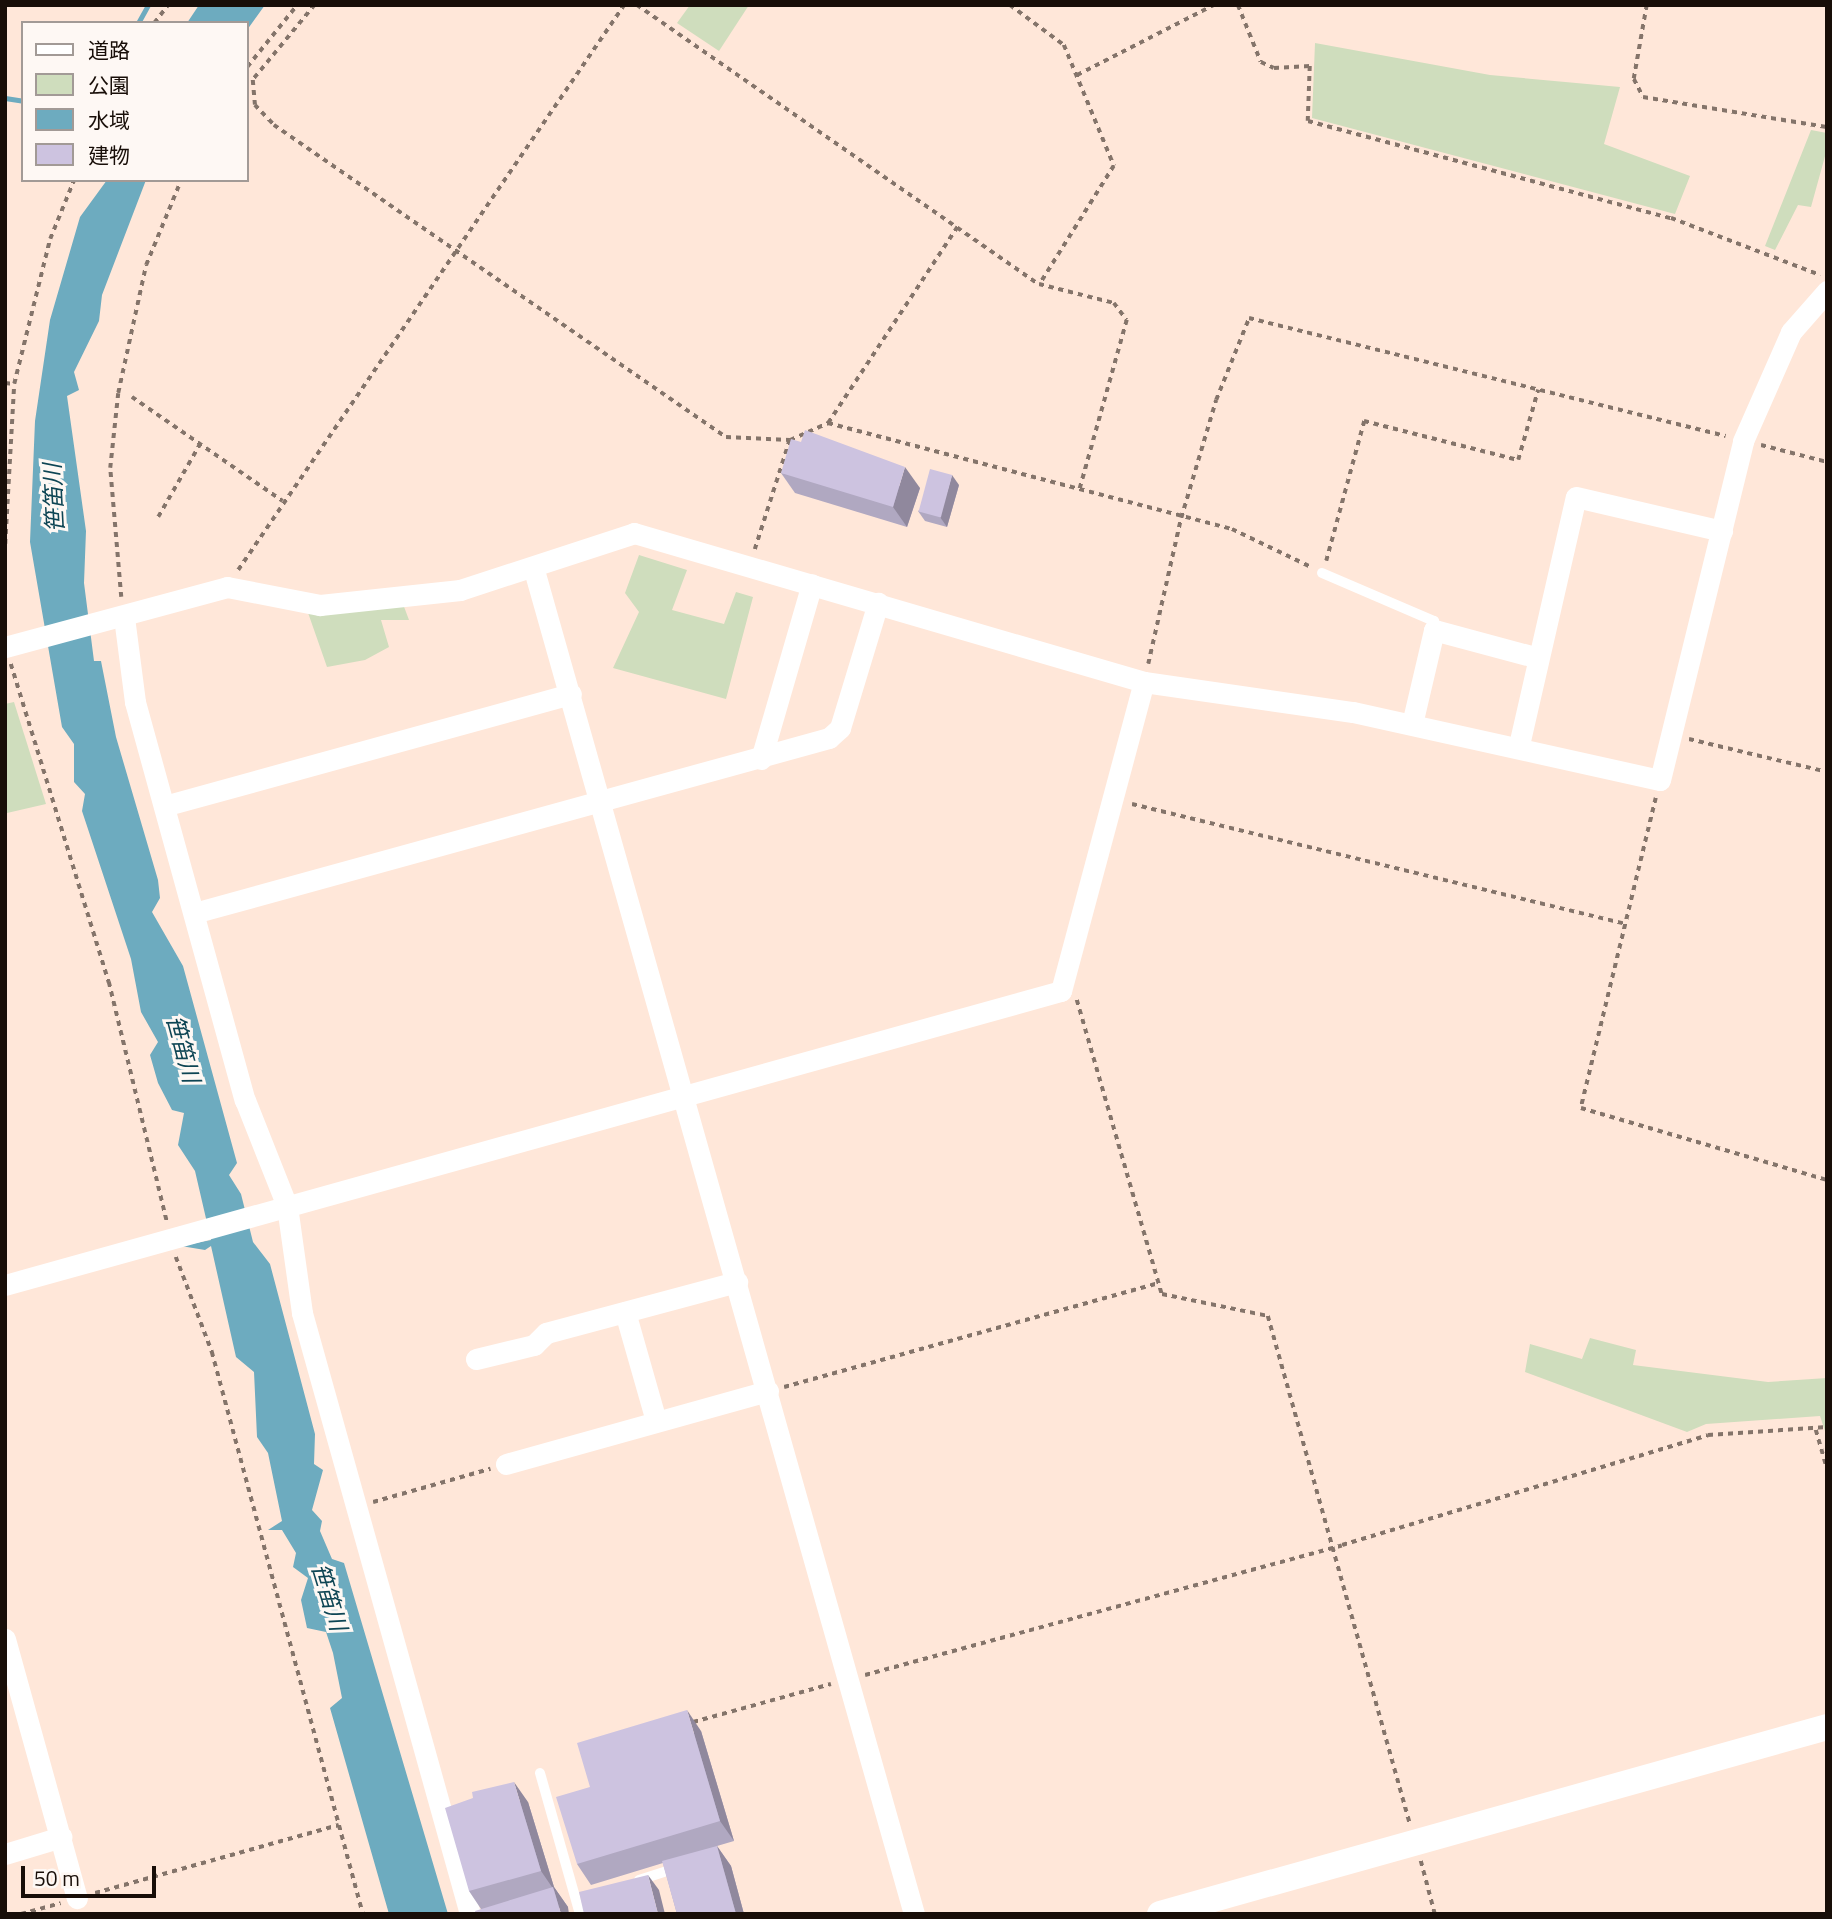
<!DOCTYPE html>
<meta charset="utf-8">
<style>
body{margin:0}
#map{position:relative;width:1832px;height:1919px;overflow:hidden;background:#ffe7d9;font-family:"Titillium Web","Noto Sans JP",sans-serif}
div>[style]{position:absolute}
.green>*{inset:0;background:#cfddbd}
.water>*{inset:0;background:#6dabbf}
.stream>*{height:5px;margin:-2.5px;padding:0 2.5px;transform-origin:2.5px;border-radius:2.5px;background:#6dabbf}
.path>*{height:3.5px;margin-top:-1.75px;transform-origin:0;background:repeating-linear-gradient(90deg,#84746a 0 5px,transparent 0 10px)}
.service>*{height:10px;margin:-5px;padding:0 5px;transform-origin:5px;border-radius:5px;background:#fff}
.minor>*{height:21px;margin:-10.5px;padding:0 10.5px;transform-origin:10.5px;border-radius:10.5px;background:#fff}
.tertiary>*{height:26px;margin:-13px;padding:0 13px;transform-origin:13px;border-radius:13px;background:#fff}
.wall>*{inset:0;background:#b0a8c1}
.shaded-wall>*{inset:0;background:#90889d}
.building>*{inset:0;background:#cdc3e0;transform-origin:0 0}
span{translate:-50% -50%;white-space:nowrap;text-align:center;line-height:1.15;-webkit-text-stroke:6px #fef8f4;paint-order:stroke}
.water-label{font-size:23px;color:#0e4554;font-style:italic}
.frame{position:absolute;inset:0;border:7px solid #180e08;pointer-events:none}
.legend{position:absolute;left:21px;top:21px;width:228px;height:161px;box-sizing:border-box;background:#fef8f4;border:2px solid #a29a96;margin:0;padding:9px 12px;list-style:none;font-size:21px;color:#180e08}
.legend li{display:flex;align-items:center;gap:14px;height:35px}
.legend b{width:35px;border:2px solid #a29a96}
.scale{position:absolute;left:21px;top:1866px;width:135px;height:32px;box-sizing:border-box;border:4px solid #180e08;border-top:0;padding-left:9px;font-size:21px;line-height:24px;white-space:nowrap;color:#180e08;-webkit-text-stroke:5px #fef8f4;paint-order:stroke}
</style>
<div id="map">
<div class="green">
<i style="clip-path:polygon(690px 5px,749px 5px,719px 51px,677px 23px)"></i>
<i style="clip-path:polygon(1315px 43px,1490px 75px,1620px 87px,1604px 144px,1690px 176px,1675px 214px,1312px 118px)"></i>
<i style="clip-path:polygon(1811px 130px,1827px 133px,1827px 149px,1811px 207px,1798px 205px,1775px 250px,1765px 246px)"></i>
<i style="clip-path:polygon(639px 555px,687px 570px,672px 610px,724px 624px,736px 592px,753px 597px,726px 699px,613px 668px,639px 612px,625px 593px)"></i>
<i style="clip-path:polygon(403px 604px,409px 620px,381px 620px,389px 647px,365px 660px,327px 667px,306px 607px)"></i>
<i style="clip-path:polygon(14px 702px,46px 804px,7px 813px,5px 704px)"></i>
<i style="clip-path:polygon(1590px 1338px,1636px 1350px,1633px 1365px,1768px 1382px,1827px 1378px,1827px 1437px,1820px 1416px,1706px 1424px,1687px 1432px,1525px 1372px,1530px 1344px,1582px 1359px)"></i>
</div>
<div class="water">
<i style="clip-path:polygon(199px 5px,265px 5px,247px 30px,247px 23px,187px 23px)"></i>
<i style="clip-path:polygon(107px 180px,146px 180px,102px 295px,99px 321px,74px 372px,79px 390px,67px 396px,86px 531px,84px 583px,94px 661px,101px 661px,116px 737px,158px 880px,160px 898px,152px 912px,183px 966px,237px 1163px,229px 1175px,241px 1194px,253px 1242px,270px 1264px,315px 1434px,314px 1464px,323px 1470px,312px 1510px,322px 1521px,320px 1531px,332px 1559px,344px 1563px,448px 1914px,389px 1914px,330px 1708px,342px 1698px,333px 1653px,326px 1632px,307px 1628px,301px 1600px,308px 1578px,293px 1567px,296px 1553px,282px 1530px,268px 1530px,282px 1521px,268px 1453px,257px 1437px,254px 1372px,236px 1357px,211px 1246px,205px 1250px,181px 1246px,211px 1240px,195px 1171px,178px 1145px,184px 1113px,172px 1110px,158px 1083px,150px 1055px,158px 1042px,141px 1012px,131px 959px,82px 811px,85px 794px,74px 782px,74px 744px,62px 727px,30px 542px,35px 421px,50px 320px,80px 217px)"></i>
</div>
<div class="stream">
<i style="left:138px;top:23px;width:21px;rotate:-61deg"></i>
<i style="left:5px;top:98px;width:18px;rotate:9deg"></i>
</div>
<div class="path">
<i style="left:315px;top:5px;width:97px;rotate:129.6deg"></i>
<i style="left:253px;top:80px;width:25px;rotate:85deg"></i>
<i style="left:255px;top:105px;width:28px;rotate:46deg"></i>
<i style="left:274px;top:125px;width:549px;rotate:34.62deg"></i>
<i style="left:726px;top:437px;width:64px;rotate:2.7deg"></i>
<i style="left:790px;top:440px;width:115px;rotate:107.7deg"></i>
<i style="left:637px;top:5px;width:489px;rotate:34.8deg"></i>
<i style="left:1039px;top:284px;width:77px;rotate:14.2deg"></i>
<i style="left:1114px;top:303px;width:21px;rotate:53deg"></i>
<i style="left:1127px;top:320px;width:179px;rotate:105.6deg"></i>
<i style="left:1010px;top:5px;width:67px;rotate:36.5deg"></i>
<i style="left:1064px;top:45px;width:131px;rotate:67.5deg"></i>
<i style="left:1114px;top:166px;width:139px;rotate:122.1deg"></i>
<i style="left:1238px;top:5px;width:61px;rotate:68deg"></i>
<i style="left:1261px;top:62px;width:14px;rotate:25deg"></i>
<i style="left:1274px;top:68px;width:36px;rotate:-3deg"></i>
<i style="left:1310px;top:66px;width:55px;rotate:92.1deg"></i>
<i style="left:1308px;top:121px;width:376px;rotate:15deg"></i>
<i style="left:1671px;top:218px;width:160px;rotate:20.9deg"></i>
<i style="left:1647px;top:5px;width:75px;rotate:100deg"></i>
<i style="left:1634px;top:79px;width:20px;rotate:63deg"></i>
<i style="left:1643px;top:97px;width:186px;rotate:9.3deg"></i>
<i style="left:154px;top:23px;width:23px;rotate:-52deg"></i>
<i style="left:247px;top:67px;width:80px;rotate:-51.1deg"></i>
<i style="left:1077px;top:75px;width:154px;rotate:-27.1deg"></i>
<i style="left:5px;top:383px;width:9px;rotate:6deg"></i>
<i style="left:132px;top:397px;width:183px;rotate:34.6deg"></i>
<i style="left:828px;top:423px;width:235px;rotate:-56.6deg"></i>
<i style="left:790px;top:440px;width:42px;rotate:-24.1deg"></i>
<i style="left:828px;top:423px;width:418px;rotate:14.7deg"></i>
<i style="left:1232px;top:529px;width:88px;rotate:25.7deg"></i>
<i style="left:1761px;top:445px;width:68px;rotate:14.4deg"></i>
<i style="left:158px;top:517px;width:84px;rotate:-60.1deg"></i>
<i style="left:5px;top:544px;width:160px;rotate:-86.8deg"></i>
<i style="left:14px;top:384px;width:149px;rotate:-76.1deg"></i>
<i style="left:50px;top:239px;width:64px;rotate:-67.9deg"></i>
<i style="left:1326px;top:561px;width:145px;rotate:-74.8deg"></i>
<i style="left:1364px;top:421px;width:159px;rotate:14.2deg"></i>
<i style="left:1518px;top:460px;width:73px;rotate:-74.1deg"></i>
<i style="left:238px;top:570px;width:684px;rotate:-55.66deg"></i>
<i style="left:121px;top:597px;width:129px;rotate:-94.9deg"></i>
<i style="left:110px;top:468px;width:75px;rotate:-83.9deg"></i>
<i style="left:118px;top:393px;width:131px;rotate:-77.7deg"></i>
<i style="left:146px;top:265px;width:92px;rotate:-67.6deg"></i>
<i style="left:11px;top:664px;width:333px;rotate:72.9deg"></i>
<i style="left:109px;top:982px;width:247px;rotate:76.4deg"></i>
<i style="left:1148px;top:664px;width:150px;rotate:-77.3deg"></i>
<i style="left:1181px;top:518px;width:123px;rotate:-73.5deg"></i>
<i style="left:1216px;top:400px;width:88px;rotate:-68.1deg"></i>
<i style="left:1249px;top:318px;width:491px;rotate:13.9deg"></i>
<i style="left:1689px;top:739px;width:142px;rotate:13.4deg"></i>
<i style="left:1656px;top:798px;width:319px;rotate:103.6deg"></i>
<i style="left:1581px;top:1108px;width:256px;rotate:16.3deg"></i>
<i style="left:1132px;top:804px;width:508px;rotate:13.65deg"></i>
<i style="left:1077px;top:1000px;width:306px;rotate:73.9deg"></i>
<i style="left:1162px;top:1294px;width:108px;rotate:11.7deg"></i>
<i style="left:1268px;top:1316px;width:527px;rotate:74.38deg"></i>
<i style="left:176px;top:1257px;width:102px;rotate:69.2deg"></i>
<i style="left:212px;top:1352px;width:582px;rotate:74.96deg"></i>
<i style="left:784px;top:1387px;width:389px;rotate:-15.5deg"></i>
<i style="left:1816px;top:1430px;width:40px;rotate:74deg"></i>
<i style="left:373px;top:1502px;width:122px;rotate:-15.8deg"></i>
<i style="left:865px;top:1675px;width:494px;rotate:-15.2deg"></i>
<i style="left:1342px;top:1545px;width:382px;rotate:-16.7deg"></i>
<i style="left:1708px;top:1435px;width:119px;rotate:-3.8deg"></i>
<i style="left:693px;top:1722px;width:143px;rotate:-15.4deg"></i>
<i style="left:1421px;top:1861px;width:55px;rotate:75.2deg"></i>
<i style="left:95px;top:1893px;width:253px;rotate:-15.6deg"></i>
<i style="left:21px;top:1914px;width:41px;rotate:-15.4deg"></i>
</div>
<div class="service">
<i style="left:1322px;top:573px;width:122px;rotate:23.2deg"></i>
<i style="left:1434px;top:621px;width:9px;rotate:90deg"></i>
<i style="left:540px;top:1773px;width:147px;rotate:74.2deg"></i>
<i style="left:639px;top:1880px;width:40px;rotate:-18deg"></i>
</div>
<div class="minor">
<i style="left:534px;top:570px;width:1397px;rotate:74.21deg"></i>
<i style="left:124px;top:617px;width:86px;rotate:82.6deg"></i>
<i style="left:135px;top:702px;width:413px;rotate:74.6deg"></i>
<i style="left:245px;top:1100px;width:114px;rotate:68.4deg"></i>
<i style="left:287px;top:1206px;width:108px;rotate:82deg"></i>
<i style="left:302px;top:1313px;width:624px;rotate:74.38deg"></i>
<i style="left:5px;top:647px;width:230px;rotate:-15.1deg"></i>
<i style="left:227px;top:587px;width:95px;rotate:11deg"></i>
<i style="left:320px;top:605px;width:141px;rotate:-6.1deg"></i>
<i style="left:460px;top:590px;width:183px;rotate:-18.1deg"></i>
<i style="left:634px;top:533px;width:531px;rotate:16.29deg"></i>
<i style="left:1144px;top:682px;width:211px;rotate:8.2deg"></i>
<i style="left:1353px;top:712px;width:314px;rotate:12.5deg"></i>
<i style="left:1660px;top:780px;width:349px;rotate:-76.2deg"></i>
<i style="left:1743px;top:441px;width:119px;rotate:-66.2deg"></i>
<i style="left:1791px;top:332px;width:55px;rotate:-48.7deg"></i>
<i style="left:1412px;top:724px;width:97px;rotate:-76.8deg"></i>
<i style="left:1434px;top:630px;width:105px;rotate:15deg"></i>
<i style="left:1519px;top:745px;width:254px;rotate:-77.1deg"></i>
<i style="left:1576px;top:497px;width:150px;rotate:13.1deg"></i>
<i style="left:761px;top:759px;width:182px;rotate:-73.8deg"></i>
<i style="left:164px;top:806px;width:422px;rotate:-15.4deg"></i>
<i style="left:194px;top:913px;width:659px;rotate:-15.41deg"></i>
<i style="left:829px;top:738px;width:15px;rotate:-42deg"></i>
<i style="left:840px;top:728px;width:131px;rotate:-73.1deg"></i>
<i style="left:5px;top:1285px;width:1096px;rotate:-15.56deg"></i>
<i style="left:1061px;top:991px;width:320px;rotate:-75deg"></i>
<i style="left:625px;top:1312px;width:113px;rotate:74.1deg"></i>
<i style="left:476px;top:1359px;width:60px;rotate:-13.6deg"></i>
<i style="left:534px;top:1345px;width:17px;rotate:-45deg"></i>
<i style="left:546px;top:1333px;width:198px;rotate:-15deg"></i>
<i style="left:506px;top:1464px;width:272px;rotate:-15.6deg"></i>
<i style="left:5px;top:1639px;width:269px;rotate:74.5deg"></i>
<i style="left:5px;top:1854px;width:59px;rotate:-16.9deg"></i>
</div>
<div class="tertiary">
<i style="left:1160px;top:1914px;width:693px;rotate:-15.66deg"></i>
</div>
<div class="wall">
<i style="clip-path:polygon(781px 473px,920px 488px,907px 527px,795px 493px)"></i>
<i style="clip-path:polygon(959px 485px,947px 527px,925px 521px,918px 511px)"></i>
<i style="clip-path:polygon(701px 1731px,734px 1841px,717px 1846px,731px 1866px,744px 1914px,677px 1914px,663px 1863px,591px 1885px,577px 1864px,590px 1787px)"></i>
<i style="clip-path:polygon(473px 1798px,528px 1802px,554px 1887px,568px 1907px,481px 1909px,469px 1891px)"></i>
</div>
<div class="shaded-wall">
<i style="clip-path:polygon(905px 467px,920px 488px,907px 527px,893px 507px)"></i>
<i style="clip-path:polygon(952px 475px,959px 485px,947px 527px,940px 517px)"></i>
<i style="clip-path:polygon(687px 1710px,701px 1731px,734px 1841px,720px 1821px)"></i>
<i style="clip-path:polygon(514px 1782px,528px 1802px,554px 1887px,568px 1907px,569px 1914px,561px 1914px,554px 1890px,541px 1871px)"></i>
<i style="clip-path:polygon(717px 1846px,731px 1866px,744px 1914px,736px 1914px)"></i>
<i style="clip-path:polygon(648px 1875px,659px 1890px,665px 1914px,658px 1914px)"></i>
</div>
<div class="building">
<i style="clip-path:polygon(805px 430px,905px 467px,893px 507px,781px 473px,791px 439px,801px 442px)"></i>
<i style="left:930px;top:469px;width:23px;height:44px;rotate:15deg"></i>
<i style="clip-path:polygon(687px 1710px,720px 1821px,577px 1864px,556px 1797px,590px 1787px,577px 1743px)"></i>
<i style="clip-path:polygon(514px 1782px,541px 1871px,469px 1891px,445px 1808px,473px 1798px,472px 1792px)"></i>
<i style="clip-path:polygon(717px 1846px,736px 1914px,677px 1914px,662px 1861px)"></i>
<i style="clip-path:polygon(648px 1875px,658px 1914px,584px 1914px,579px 1892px)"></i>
<i style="clip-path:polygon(553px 1887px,561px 1914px,476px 1914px,475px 1911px)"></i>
</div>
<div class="water-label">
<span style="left:54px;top:498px;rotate:-93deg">笹笛川</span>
<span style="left:183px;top:1049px;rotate:75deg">笹笛川</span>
<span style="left:329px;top:1597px;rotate:73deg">笹笛川</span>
</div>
<div class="frame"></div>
<ul class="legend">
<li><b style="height:9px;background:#fff"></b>道路</li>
<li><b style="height:19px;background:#cfddbd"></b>公園</li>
<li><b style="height:19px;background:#6dabbf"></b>水域</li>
<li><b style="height:19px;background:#cdc3e0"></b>建物</li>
</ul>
<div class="scale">50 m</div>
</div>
